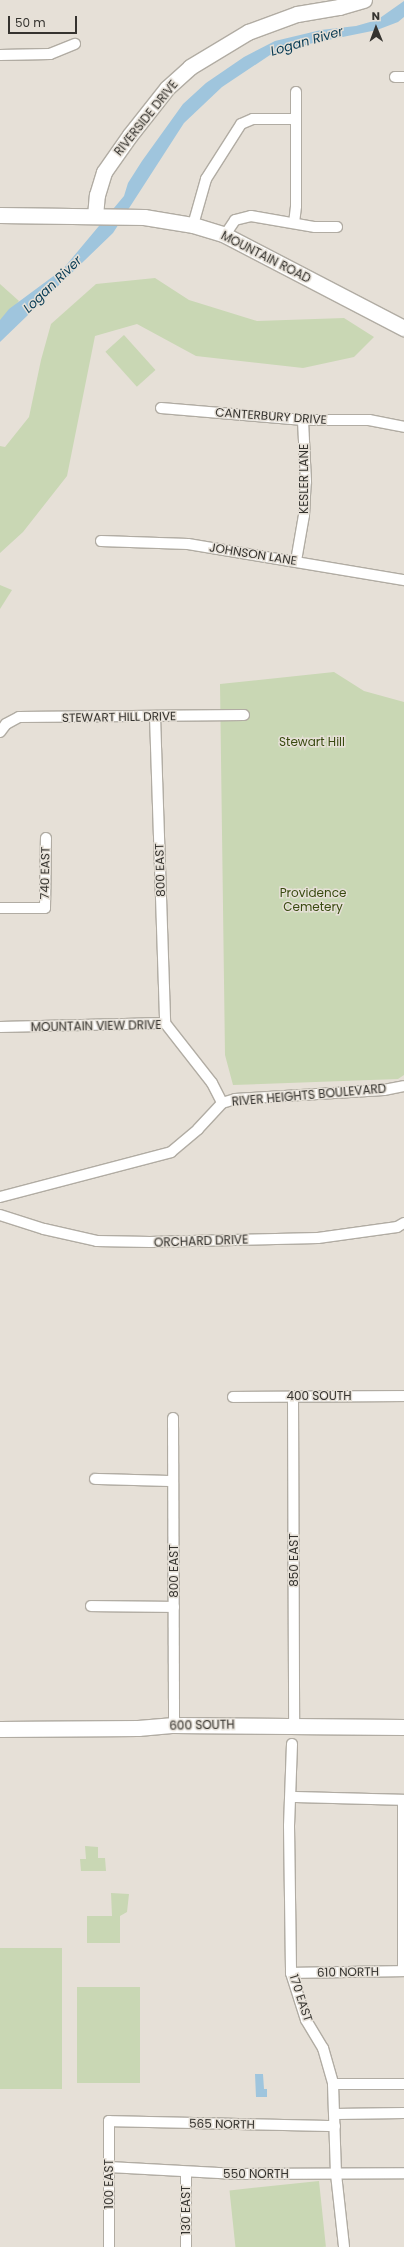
<!DOCTYPE html>
<style>
body{margin:0}
#map{position:relative;width:404px;height:2247px;overflow:hidden;background:#e6e0d7;font-family:Poppins,sans-serif}
div>[style]{position:absolute}
.green>*{inset:0;background:#c9d7b4;transform-origin:0 0}
.water>*{inset:0;background:#9fc5dd}
.roads{filter:drop-shadow(1px 0 #b1aca3) drop-shadow(-1px 0 #b1aca3) drop-shadow(0 1px #b1aca3) drop-shadow(0 -1px #b1aca3)}
.street>*{height:10px;margin:-5px;padding:0 5px;transform-origin:5px;border-radius:5px;background:#fff}
.secondary>*{height:15px;margin:-7.5px;padding:0 7.5px;transform-origin:7.5px;border-radius:7.5px;background:#fff}
span{translate:-50% -50%;white-space:nowrap;text-align:center;line-height:1.15;-webkit-text-stroke:3px #e6e0d7;paint-order:stroke}
.street-label{font-size:12px;color:#35332f}
.park-label{font-size:12px;color:#394a10}
.water-label{font-size:13px;color:#083b54;font-style:italic}
.north{position:absolute;left:356px;top:8px;width:40px;height:40px;-webkit-text-stroke:3px #e6e0d7;paint-order:stroke;rotate:359deg;font-size:11px;font-weight:700;line-height:16px;text-align:center;color:#35332f}
.north::after{content:'';display:block;margin:auto;width:14px;height:18px;background:#35332f;clip-path:polygon(50% 0,100% 100%,50% 72%,0 100%)}
.scale{position:absolute;left:8px;top:16px;width:69px;height:18px;box-sizing:border-box;border:2px solid #35332f;border-top:0;padding-left:5px;font-size:12px;line-height:14px;white-space:nowrap;color:#35332f;-webkit-text-stroke:3px #e6e0d7;paint-order:stroke}
</style>
<div id="map">
<div class="green">
<i style="clip-path:polygon(155px 278px,189px 300px,257px 321px,344px 318px,374px 337px,354px 357px,303px 368px,196px 356px,137px 324px,95px 336px,67px 476px,23px 532px,0 553px,0 446px,5px 447px,29px 417px,41px 360px,51px 324px,96px 284px)"></i>
<i style="clip-path:polygon(0 284px,19px 301px,0 325px)"></i>
<i style="left:124px;top:335px;width:47px;height:25px;rotate:48deg"></i>
<i style="clip-path:polygon(0 585px,12px 590px,0 609px)"></i>
<i style="clip-path:polygon(334px 672px,364px 691px,404px 702px,404px 1075px,398px 1079px,233px 1085px,225px 1055px,220px 684px)"></i>
<i style="clip-path:polygon(85px 1846px,98px 1847px,98px 1858px,105px 1858px,106px 1871px,81px 1871px,80px 1859px,86px 1859px)"></i>
<i style="clip-path:polygon(111px 1893px,129px 1894px,127px 1912px,120px 1916px,120px 1943px,87px 1943px,87px 1916px,112px 1916px)"></i>
<i style="left:0;top:1948px;width:62px;height:141px"></i>
<i style="left:140px;top:1987px;width:96px;height:63px;rotate:90deg"></i>
<i style="left:319px;top:2181px;width:66px;height:90px;rotate:84deg"></i>
</div>
<div class="water">
<i style="clip-path:polygon(404px 1px,404px 17px,398px 22px,377px 30px,313px 43px,270px 55px,222px 87px,184px 123px,113px 233px,0 342px,0 320px,9px 309px,63px 269px,124px 196px,128px 183px,142px 161px,183px 104px,206px 83px,244px 57px,275px 41px,321px 30px,356px 26px,377px 20px)"></i>
<i style="clip-path:polygon(255px 2074px,263px 2074px,264px 2089px,267px 2089px,267px 2097px,256px 2097px)"></i>
</div>
<div class="roads">
<div class="street">
<i style="left:0;top:55px;width:50px;rotate:-1.1deg"></i>
<i style="left:50px;top:54px;width:27px;rotate:-22deg"></i>
<i style="left:395px;top:77px;width:9px"></i>
<i style="left:294px;top:223px;width:17px;rotate:-83deg"></i>
<i style="left:296px;top:206px;width:114px;rotate:-90deg"></i>
<i style="left:193px;top:225px;width:48px;rotate:-74.2deg"></i>
<i style="left:206px;top:179px;width:65px;rotate:-57.5deg"></i>
<i style="left:241px;top:124px;width:13px;rotate:-23deg"></i>
<i style="left:253px;top:119px;width:42px"></i>
<i style="left:225px;top:235px;width:18px;rotate:-56deg"></i>
<i style="left:235px;top:220px;width:16px;rotate:-14deg"></i>
<i style="left:251px;top:216px;width:65px;rotate:9.8deg"></i>
<i style="left:315px;top:227px;width:22px"></i>
<i style="left:161px;top:408px;width:143px;rotate:4.8deg"></i>
<i style="left:303px;top:420px;width:66px"></i>
<i style="left:369px;top:420px;width:36px;rotate:11deg"></i>
<i style="left:101px;top:541px;width:87px;rotate:2deg"></i>
<i style="left:188px;top:544px;width:219px;rotate:9.5deg"></i>
<i style="left:296px;top:561px;width:47px;rotate:-80.1deg"></i>
<i style="left:304px;top:515px;width:33px;rotate:-87deg"></i>
<i style="left:306px;top:482px;width:62px;rotate:-92.8deg"></i>
<i style="left:155px;top:716px;width:307px;rotate:88.1deg"></i>
<i style="left:0;top:732px;width:10px;rotate:-53deg"></i>
<i style="left:6px;top:724px;width:15px;rotate:-28deg"></i>
<i style="left:19px;top:717px;width:225px;rotate:-0.5deg"></i>
<i style="left:0;top:908px;width:45px"></i>
<i style="left:45px;top:908px;width:70px;rotate:-89.2deg"></i>
<i style="left:0;top:1027px;width:165px;rotate:-1.4deg"></i>
<i style="left:165px;top:1023px;width:76px;rotate:51.9deg"></i>
<i style="left:212px;top:1083px;width:22px;rotate:63deg"></i>
<i style="left:0;top:1197px;width:177px;rotate:-14.7deg"></i>
<i style="left:171px;top:1152px;width:35px;rotate:-40deg"></i>
<i style="left:198px;top:1129px;width:35px;rotate:-47deg"></i>
<i style="left:222px;top:1103px;width:14px;rotate:-17deg"></i>
<i style="left:235px;top:1099px;width:149px;rotate:-3.5deg"></i>
<i style="left:384px;top:1090px;width:20px;rotate:-11deg"></i>
<i style="left:0;top:1215px;width:46px;rotate:17.7deg"></i>
<i style="left:44px;top:1229px;width:54px;rotate:12.8deg"></i>
<i style="left:97px;top:1241px;width:53px;rotate:1.1deg"></i>
<i style="left:150px;top:1242px;width:168px;rotate:-1.4deg"></i>
<i style="left:318px;top:1238px;width:80px;rotate:-7.9deg"></i>
<i style="left:397px;top:1227px;width:8px;rotate:-30deg"></i>
<i style="left:293px;top:1396px;width:329px;rotate:89.8deg"></i>
<i style="left:233px;top:1397px;width:171px;rotate:-0.3deg"></i>
<i style="left:173px;top:1418px;width:307px;rotate:89.8deg"></i>
<i style="left:95px;top:1479px;width:78px;rotate:1.5deg"></i>
<i style="left:91px;top:1606px;width:83px;rotate:0.7deg"></i>
<i style="left:292px;top:1744px;width:82px;rotate:92.1deg"></i>
<i style="left:289px;top:1826px;width:147px;rotate:89.2deg"></i>
<i style="left:291px;top:1973px;width:49px;rotate:72.3deg"></i>
<i style="left:306px;top:2020px;width:33px;rotate:59deg"></i>
<i style="left:323px;top:2048px;width:37px;rotate:74deg"></i>
<i style="left:333px;top:2084px;width:90px;rotate:88.1deg"></i>
<i style="left:336px;top:2174px;width:73px;rotate:83.7deg"></i>
<i style="left:291px;top:1797px;width:113px;rotate:1.5deg"></i>
<i style="left:403px;top:1971px;width:171px;rotate:-90deg"></i>
<i style="left:291px;top:1973px;width:113px;rotate:-1deg"></i>
<i style="left:333px;top:2084px;width:71px"></i>
<i style="left:335px;top:2114px;width:69px;rotate:-0.8deg"></i>
<i style="left:109px;top:2167px;width:128px;rotate:3.1deg"></i>
<i style="left:237px;top:2174px;width:167px;rotate:-0.3deg"></i>
<i style="left:109px;top:2247px;width:126px;rotate:-90deg"></i>
<i style="left:109px;top:2121px;width:226px;rotate:1.3deg"></i>
<i style="left:186px;top:2247px;width:75px;rotate:-90deg"></i>
</div>
<div class="secondary">
<i style="left:0;top:215px;width:144px;rotate:0.8deg"></i>
<i style="left:144px;top:217px;width:50px;rotate:9.3deg"></i>
<i style="left:193px;top:225px;width:34px;rotate:17deg"></i>
<i style="left:225px;top:235px;width:202px;rotate:27.5deg"></i>
<i style="left:95px;top:216px;width:21px;rotate:-85deg"></i>
<i style="left:97px;top:195px;width:24px;rotate:-73deg"></i>
<i style="left:104px;top:172px;width:45px;rotate:-54.9deg"></i>
<i style="left:130px;top:135px;width:60px;rotate:-51.8deg"></i>
<i style="left:167px;top:88px;width:31px;rotate:-42deg"></i>
<i style="left:190px;top:67px;width:68px;rotate:-31.1deg"></i>
<i style="left:248px;top:32px;width:52px;rotate:-20.2deg"></i>
<i style="left:297px;top:14px;width:43px;rotate:-9.5deg"></i>
<i style="left:339px;top:7px;width:26px;rotate:-16deg"></i>
<i style="left:0;top:1729px;width:138px;rotate:-0.4deg"></i>
<i style="left:138px;top:1728px;width:36px;rotate:-5deg"></i>
<i style="left:174px;top:1725px;width:230px;rotate:0.5deg"></i>
</div>
</div>
<div class="street-label">
<span style="left:146px;top:118px;rotate:-51deg">RIVERSIDE DRIVE</span>
<span style="left:266px;top:257px;rotate:27deg">MOUNTAIN ROAD</span>
<span style="left:271px;top:416px;rotate:4deg">CANTERBURY DRIVE</span>
<span style="left:304px;top:479px;rotate:-90deg">KESLER LANE</span>
<span style="left:253px;top:554px;rotate:9deg">JOHNSON LANE</span>
<span style="left:119px;top:717px;rotate:-1deg">STEWART HILL DRIVE</span>
<span style="left:160px;top:870px;rotate:-92deg">800 EAST</span>
<span style="left:45px;top:873px;rotate:-89deg">740 EAST</span>
<span style="left:96px;top:1026px;rotate:-1deg">MOUNTAIN VIEW DRIVE</span>
<span style="left:309px;top:1095px;rotate:-5deg">RIVER HEIGHTS BOULEVARD</span>
<span style="left:201px;top:1241px;rotate:-2deg">ORCHARD DRIVE</span>
<span style="left:319px;top:1396px">400 SOUTH</span>
<span style="left:294px;top:1560px;rotate:-90deg">850 EAST</span>
<span style="left:174px;top:1571px;rotate:-90deg">800 EAST</span>
<span style="left:202px;top:1725px;rotate:-1deg">600 SOUTH</span>
<span style="left:348px;top:1972px;rotate:-1deg">610 NORTH</span>
<span style="left:301px;top:1998px;rotate:72deg">170 EAST</span>
<span style="left:222px;top:2124px;rotate:1deg">565 NORTH</span>
<span style="left:256px;top:2174px">550 NORTH</span>
<span style="left:109px;top:2184px;rotate:-90deg">100 EAST</span>
<span style="left:186px;top:2210px;rotate:-90deg">130 EAST</span>
</div>
<div class="park-label">
<span style="left:312px;top:742px">Stewart Hill</span>
<span style="left:313px;top:900px">Providence<br>Cemetery</span>
</div>
<div class="water-label">
<span style="left:307px;top:42px;rotate:-16deg">Logan River</span>
<span style="left:53px;top:285px;rotate:-44deg">Logan River</span>
</div>
<div class="north">N</div>
<div class="scale">50 m</div>
</div>
